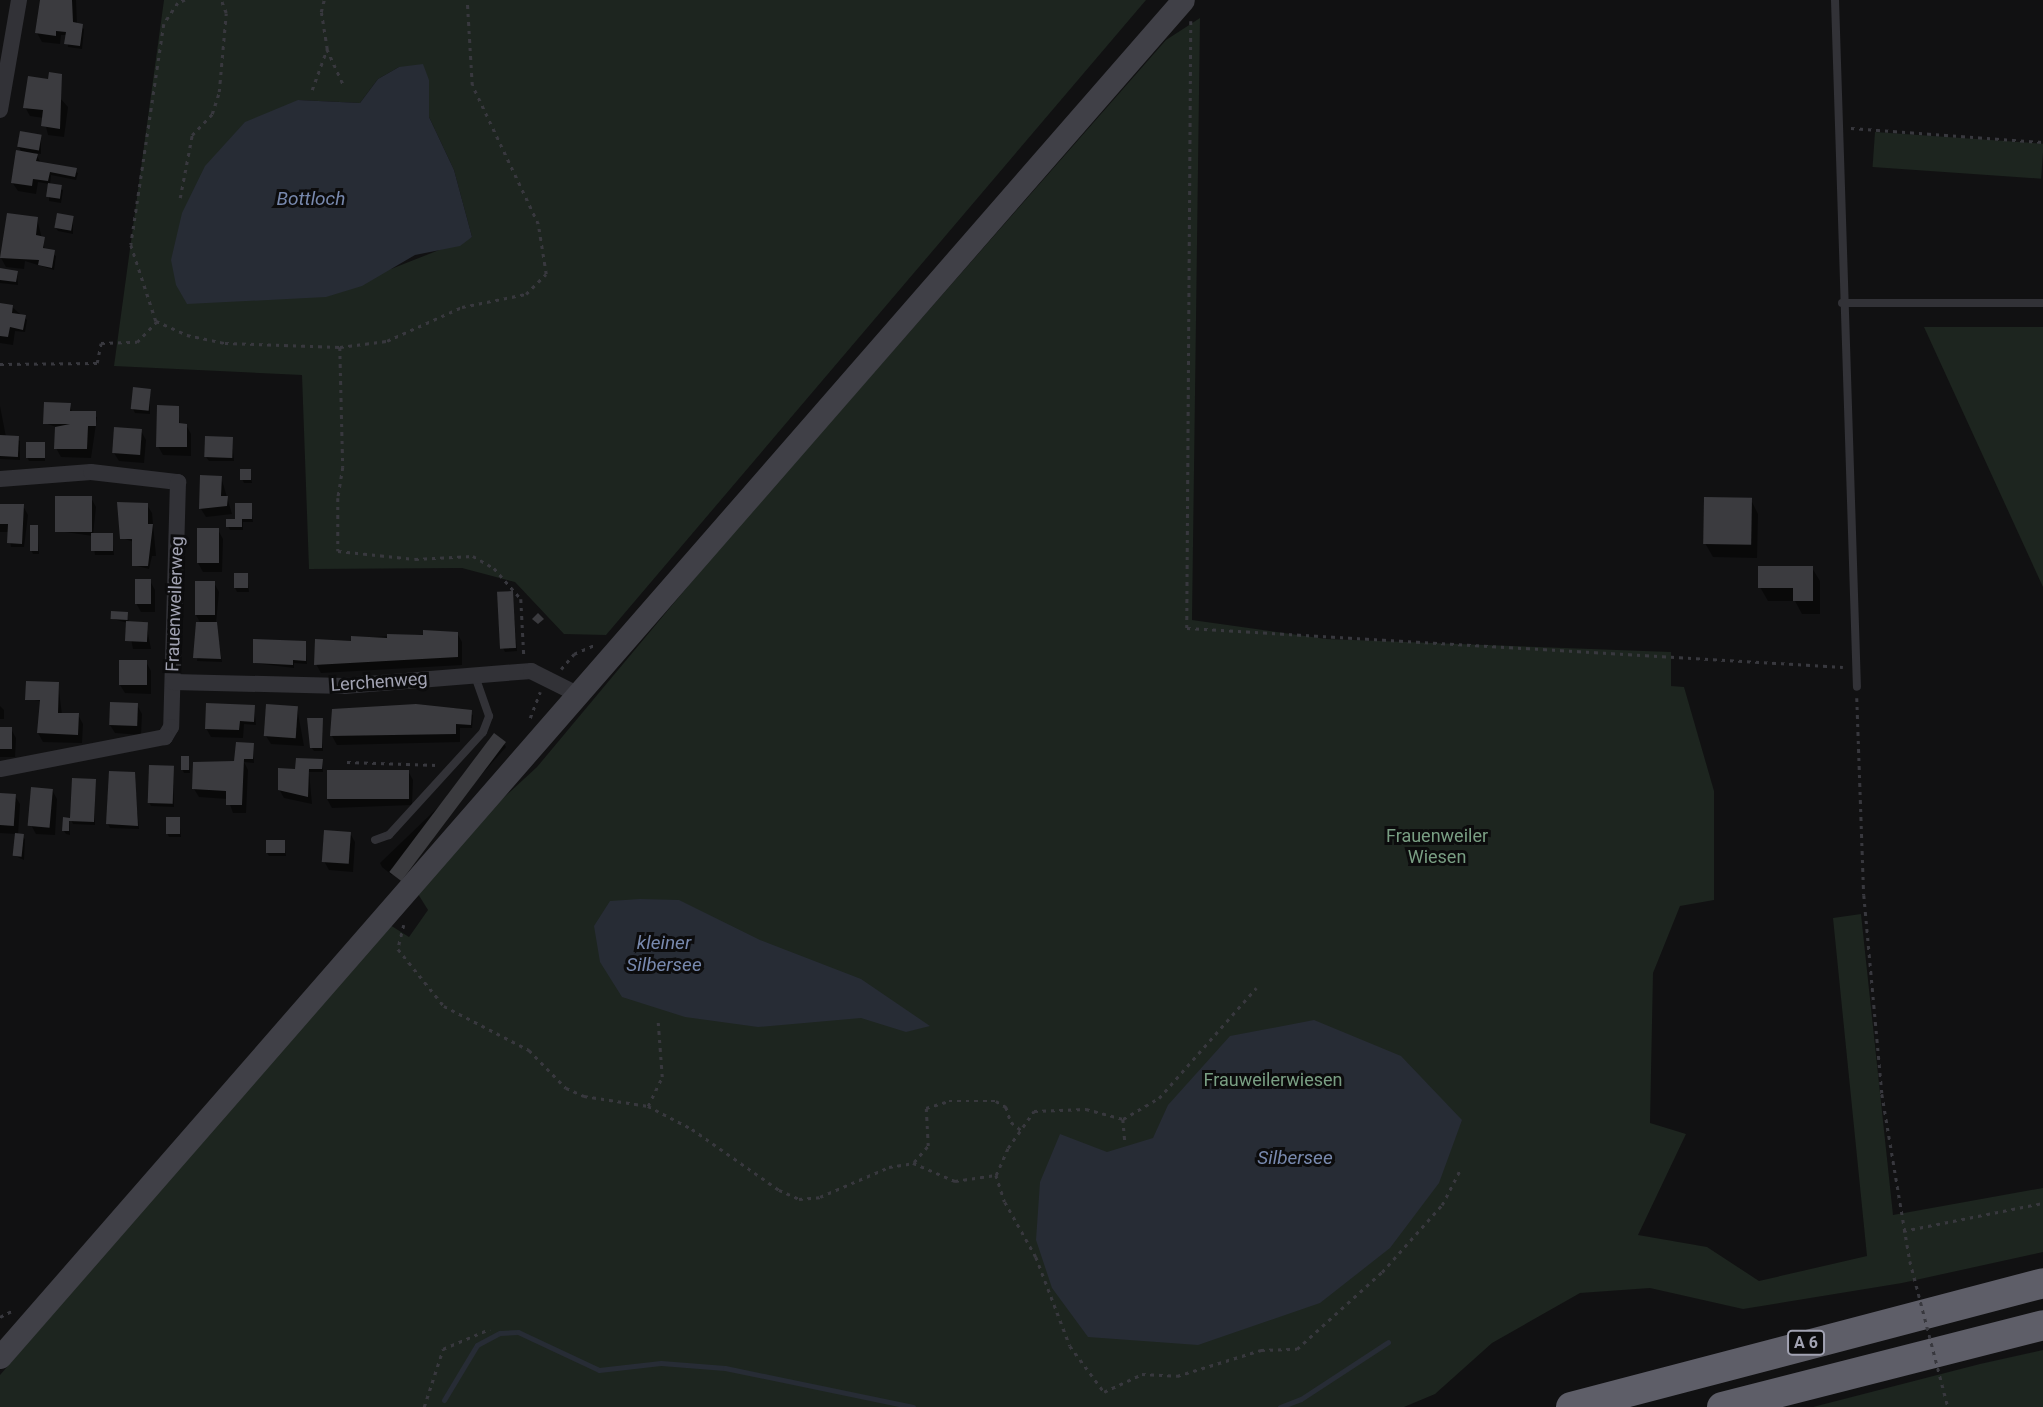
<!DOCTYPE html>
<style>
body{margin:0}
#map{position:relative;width:2043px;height:1407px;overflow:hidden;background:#111112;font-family:Roboto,sans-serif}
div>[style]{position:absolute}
.green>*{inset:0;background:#1d251f;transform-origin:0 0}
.water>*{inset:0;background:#272c35}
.shadow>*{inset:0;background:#0007}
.stream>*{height:5px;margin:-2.5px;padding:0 2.5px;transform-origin:2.5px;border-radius:2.5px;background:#272c35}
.building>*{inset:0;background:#3b3b3f;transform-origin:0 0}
.path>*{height:2.5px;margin-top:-1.25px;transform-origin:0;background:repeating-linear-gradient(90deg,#38383e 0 3.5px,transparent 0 8.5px)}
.lane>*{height:8px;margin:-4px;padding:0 4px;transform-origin:4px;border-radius:4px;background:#323237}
.street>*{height:16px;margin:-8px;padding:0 8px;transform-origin:8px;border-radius:8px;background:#323237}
.secondary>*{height:23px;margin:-11.5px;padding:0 11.5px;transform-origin:11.5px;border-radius:11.5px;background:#404047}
.highway>*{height:30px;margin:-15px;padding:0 15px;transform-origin:15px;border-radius:15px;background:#5e5e68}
.path-bridge>*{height:2.5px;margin-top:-1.25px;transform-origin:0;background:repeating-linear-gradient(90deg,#38383e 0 3.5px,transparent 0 8.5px)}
span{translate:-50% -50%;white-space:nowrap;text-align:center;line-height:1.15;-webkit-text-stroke:6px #0c0c0d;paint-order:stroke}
.shield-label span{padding:2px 5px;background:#0c0c0d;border:2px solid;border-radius:5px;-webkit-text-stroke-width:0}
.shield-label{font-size:16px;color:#a2a3b3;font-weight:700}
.street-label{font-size:18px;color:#a2a3b3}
.park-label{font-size:18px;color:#799e83}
.water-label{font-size:19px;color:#7889ae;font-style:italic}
</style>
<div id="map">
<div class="green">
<i style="clip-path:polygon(evenodd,164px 0,1146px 0,606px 635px,564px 634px,515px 582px,462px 568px,309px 569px,302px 375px,114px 366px,164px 0,399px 67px,429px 80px,429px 117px,454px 170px,472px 237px,391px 269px,298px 100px,360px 103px,378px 79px,399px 67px)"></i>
<i style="clip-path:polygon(1200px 18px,1192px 620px,1326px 639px,1671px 652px,1671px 686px,1684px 687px,1714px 791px,1714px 900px,1680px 906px,1653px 973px,1650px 1123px,1686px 1134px,1638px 1235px,1707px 1247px,1759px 1281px,1867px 1256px,1833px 918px,1861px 914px,1893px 1215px,2043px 1188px,2043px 1252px,1902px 1283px,1743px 1309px,1650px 1288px,1580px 1293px,1492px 1343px,1435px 1394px,1404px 1407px,0 1407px,0 1375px,390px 925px,409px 937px,428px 910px,418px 894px,499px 802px,537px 767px,719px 549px,1166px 40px)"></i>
<i style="left:1875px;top:132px;width:169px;height:35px;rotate:4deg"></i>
<i style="clip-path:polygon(1924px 327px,2043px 327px,2043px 587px)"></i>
<i style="clip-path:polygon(2043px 1350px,2043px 1407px,1813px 1407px,1980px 1364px)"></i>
</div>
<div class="water">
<i style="clip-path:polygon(423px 64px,429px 80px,429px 117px,454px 170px,472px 237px,460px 246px,415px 255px,362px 286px,326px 297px,187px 304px,176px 285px,171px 260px,182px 213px,205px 166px,245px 122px,298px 100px,360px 103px,378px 79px,399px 67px)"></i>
<i style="clip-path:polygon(640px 899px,679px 900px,760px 940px,861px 979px,930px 1026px,906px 1032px,861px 1018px,758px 1027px,685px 1017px,622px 997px,600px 962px,594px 926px,610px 901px)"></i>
<i style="clip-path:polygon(1314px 1020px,1401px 1056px,1462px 1120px,1439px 1183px,1390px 1248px,1320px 1303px,1198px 1345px,1088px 1337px,1052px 1288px,1036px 1240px,1040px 1182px,1060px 1134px,1107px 1152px,1153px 1138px,1168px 1105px,1230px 1036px)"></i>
</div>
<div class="shadow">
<i style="clip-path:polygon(41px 0,76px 0,77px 25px,84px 29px,82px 49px,68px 47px,67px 35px,61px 35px,60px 44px,42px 42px,37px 33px)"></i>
<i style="clip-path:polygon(61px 76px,60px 98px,68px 107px,64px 137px,48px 135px,44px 118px,30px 116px,25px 107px,50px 81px)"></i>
<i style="clip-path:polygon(41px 136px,41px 154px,35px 153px,41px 163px,78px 173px,76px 180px,51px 175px,50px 185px,63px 190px,61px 203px,49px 201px,49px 184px,38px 182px,36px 194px,18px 191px,12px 182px,22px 153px,19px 147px)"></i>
<i style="clip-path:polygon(73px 218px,73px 234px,58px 231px,56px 228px)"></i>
<i style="clip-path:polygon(37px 219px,45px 250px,56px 256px,54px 270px,25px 261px,24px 269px,6px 267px,1px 258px)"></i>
<i style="clip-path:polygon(0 270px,17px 273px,18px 285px,0 283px)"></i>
<i style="clip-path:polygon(0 305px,12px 307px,27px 320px,25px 332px,15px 331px,13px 345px,0 343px)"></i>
<i style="clip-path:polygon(150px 390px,150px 414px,135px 413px,133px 409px)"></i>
<i style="clip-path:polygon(70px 405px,72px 412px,97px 417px,91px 458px,61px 457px,56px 448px,56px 427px,45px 423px)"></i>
<i style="clip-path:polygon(0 406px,6px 437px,20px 441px,20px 460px,0 459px)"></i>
<i style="clip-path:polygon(178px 408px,180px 425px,186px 425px,191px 434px,191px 456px,163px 455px,158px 446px)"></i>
<i style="clip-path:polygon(141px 431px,146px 440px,144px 463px,119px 461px,114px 453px)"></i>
<i style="clip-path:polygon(232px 439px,234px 461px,209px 461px,206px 457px)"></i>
<i style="clip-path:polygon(44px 444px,45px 461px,29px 461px,27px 457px)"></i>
<i style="clip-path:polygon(250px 471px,252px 483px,244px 483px,242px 479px)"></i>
<i style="clip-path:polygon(201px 477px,221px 477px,232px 514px,206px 517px,201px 509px)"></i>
<i style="clip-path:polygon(91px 498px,96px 507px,93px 535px,112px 535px,114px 555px,95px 555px,93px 536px,58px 531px)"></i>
<i style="clip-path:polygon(1751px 500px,1758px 514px,1757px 558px,1713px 557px,1705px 543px)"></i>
<i style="clip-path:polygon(119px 504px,147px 505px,152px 513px,156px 556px,152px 556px,149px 569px,133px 565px,134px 542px,122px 538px)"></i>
<i style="clip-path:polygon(0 505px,23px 506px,28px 515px,24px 547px,11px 547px,9px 532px,0 532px)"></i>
<i style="clip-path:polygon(251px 505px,253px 522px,243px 522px,243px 530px,230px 530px,228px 526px)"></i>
<i style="clip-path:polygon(37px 527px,39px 554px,33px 554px,31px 550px)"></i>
<i style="clip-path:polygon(218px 530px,223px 539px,222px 572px,203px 572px,198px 563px)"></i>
<i style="clip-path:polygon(1812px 568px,1820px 581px,1820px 614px,1802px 614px,1795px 601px,1768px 601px,1760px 587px)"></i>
<i style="clip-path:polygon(247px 575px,249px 592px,237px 592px,235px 588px)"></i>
<i style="clip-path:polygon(150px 581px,155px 590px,155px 612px,141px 612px,136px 603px)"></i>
<i style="clip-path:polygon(214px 583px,219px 592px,216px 623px,222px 662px,197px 661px,201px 624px,196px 615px)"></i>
<i style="clip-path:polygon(512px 593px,517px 651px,505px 652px,503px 648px)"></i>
<i style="clip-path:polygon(127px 613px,129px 623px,146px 623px,151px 649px,133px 649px,128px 623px,113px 619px)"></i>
<i style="clip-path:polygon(457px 633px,462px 642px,462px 665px,321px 673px,316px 664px,353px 643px,353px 638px)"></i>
<i style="clip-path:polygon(305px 643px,307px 664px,294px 663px,294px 668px,254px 663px)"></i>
<i style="clip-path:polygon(146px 662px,151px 671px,151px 694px,125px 693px,120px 685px)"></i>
<i style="clip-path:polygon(58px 683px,62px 715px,78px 715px,83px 724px,82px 743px,43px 742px,38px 733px,42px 701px,27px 699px)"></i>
<i style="clip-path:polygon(137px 705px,142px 714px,141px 735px,115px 733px,110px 725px)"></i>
<i style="clip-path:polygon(0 706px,4px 710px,4px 719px,0 719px)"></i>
<i style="clip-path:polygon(254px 707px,256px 725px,244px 724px,243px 738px,211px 737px,206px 728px)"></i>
<i style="clip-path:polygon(297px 708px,304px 746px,271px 744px,266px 736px)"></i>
<i style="clip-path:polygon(456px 708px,473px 715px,472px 728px,460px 728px,460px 742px,337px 745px,332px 736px,333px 711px)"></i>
<i style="clip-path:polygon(322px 720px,323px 751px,314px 751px,311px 747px)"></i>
<i style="clip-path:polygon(0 729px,11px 729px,16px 738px,15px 757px,0 757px)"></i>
<i style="clip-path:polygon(253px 744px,254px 763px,244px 762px,248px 770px,246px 813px,233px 813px,228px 799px,199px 797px,194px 789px,239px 761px)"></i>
<i style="clip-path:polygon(504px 744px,506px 747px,392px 875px,382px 867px,380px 863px)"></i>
<i style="clip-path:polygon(188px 758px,190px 773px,184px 773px,182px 769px)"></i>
<i style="clip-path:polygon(322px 761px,323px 772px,309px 772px,312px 804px,284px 798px,279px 789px,298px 770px)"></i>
<i style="clip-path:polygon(173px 768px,174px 807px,151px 806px,149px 802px)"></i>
<i style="clip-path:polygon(408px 771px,413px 780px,412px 805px,332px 808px,327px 799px)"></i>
<i style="clip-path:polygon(134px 774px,139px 829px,110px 828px,108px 824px)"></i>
<i style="clip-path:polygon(95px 780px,95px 825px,73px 824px,71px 820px)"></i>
<i style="clip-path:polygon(52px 790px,57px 799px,55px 835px,36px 834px,31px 825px)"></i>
<i style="clip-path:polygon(0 795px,15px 796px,20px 804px,18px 835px,25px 839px,24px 860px,15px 856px,16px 834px,0 833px)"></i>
<i style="clip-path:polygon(69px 819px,70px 835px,66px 834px,64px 831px)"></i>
<i style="clip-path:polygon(179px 819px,181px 837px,169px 837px,167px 833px)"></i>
<i style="clip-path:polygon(350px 833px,355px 842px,353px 872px,329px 870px,324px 861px)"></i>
<i style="clip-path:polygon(284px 842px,286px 856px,269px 856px,267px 853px)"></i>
</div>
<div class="stream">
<i style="left:444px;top:1400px;width:64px;rotate:-59deg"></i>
<i style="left:477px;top:1345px;width:26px;rotate:-28deg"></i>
<i style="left:500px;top:1333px;width:18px;rotate:-3deg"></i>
<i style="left:518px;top:1332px;width:89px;rotate:25.1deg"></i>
<i style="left:599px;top:1370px;width:62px;rotate:-6.4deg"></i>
<i style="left:661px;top:1363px;width:64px;rotate:4.5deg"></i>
<i style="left:725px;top:1368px;width:192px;rotate:11.7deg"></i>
<i style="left:1280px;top:1407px;width:22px;rotate:-21deg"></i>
<i style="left:1301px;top:1399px;width:104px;rotate:-33.2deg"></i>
</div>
<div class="building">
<i style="clip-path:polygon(40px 0,72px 0,73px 22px,83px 24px,80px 46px,64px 44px,66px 32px,56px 31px,56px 36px,35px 33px)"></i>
<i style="clip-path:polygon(49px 72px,62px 74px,60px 129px,41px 126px,43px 110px,23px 108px,28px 76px,48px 79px)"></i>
<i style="left:20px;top:131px;width:22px;height:16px;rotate:10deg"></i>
<i style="clip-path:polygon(16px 150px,38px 154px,36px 161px,77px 168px,75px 177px,50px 172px,48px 181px,33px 179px,32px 186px,11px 183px)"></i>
<i style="left:48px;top:183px;width:14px;height:14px;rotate:8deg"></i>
<i style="clip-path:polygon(7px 213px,38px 217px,36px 235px,45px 237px,43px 248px,55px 250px,52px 268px,38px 265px,39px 260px,0 258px)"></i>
<i style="left:57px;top:213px;width:17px;height:15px;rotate:10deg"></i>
<i style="clip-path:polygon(0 268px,18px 271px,16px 282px,0 280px)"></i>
<i style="clip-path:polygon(0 303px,13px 305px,12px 313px,26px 315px,23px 330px,10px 327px,8px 337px,0 336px)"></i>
<i style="left:133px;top:387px;width:18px;height:22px;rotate:6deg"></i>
<i style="clip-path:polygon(44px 402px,71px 403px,70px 411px,96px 411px,96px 426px,88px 426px,87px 449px,54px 449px,55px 427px,70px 424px,43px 424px)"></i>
<i style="clip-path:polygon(157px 405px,179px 406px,179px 423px,187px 424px,187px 447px,156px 447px)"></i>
<i style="left:114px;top:427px;width:28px;height:26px;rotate:4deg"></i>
<i style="left:0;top:435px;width:19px;height:21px;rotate:3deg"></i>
<i style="left:205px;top:436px;width:28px;height:21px;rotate:2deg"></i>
<i style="left:26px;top:442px;width:19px;height:16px"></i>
<i style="left:240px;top:469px;width:11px;height:11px"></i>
<i style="clip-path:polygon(200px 475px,222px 476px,221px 496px,228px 496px,227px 506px,199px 509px)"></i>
<i style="left:55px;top:496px;width:37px;height:36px"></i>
<i style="left:1704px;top:497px;width:48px;height:47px;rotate:1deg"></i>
<i style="clip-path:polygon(117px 502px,148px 503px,148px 524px,153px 524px,148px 566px,132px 566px,132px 539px,120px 539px)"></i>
<i style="clip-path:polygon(235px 503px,252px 503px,252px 519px,242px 519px,242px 527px,226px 527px,226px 519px,235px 519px)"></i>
<i style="clip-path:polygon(0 504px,24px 504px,22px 544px,7px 543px,8px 524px,0 524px)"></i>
<i style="left:30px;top:525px;width:8px;height:26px"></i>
<i style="left:197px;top:528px;width:22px;height:35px"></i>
<i style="left:91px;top:533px;width:22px;height:18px"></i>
<i style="clip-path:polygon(1758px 566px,1813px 566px,1813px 601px,1793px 601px,1793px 588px,1758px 588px)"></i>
<i style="left:234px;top:573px;width:14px;height:15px"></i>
<i style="left:135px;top:579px;width:16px;height:25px"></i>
<i style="left:195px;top:581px;width:20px;height:34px"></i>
<i style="left:513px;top:591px;width:57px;height:16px;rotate:87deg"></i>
<i style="left:111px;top:611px;width:17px;height:8px;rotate:3deg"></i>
<i style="clip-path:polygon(538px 613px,544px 619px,538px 624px,532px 619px)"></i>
<i style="left:126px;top:621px;width:22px;height:20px;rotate:3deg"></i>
<i style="clip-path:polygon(196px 622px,217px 622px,221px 659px,193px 658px)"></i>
<i style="clip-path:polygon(423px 630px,458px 632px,458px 657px,314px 665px,315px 639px,351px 641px,351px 636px,387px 638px,387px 634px,423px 635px)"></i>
<i style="clip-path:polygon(253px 639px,306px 641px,306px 661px,293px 660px,293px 665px,253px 663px)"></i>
<i style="left:119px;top:660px;width:28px;height:25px"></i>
<i style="clip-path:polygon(26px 681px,59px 682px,58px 713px,79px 713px,78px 735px,37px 733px,40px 700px,25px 700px)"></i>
<i style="left:110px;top:702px;width:28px;height:23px;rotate:2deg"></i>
<i style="clip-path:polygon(206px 703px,255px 705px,254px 722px,240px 721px,239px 730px,205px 729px)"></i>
<i style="left:266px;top:704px;width:32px;height:32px;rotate:4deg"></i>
<i style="clip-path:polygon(416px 704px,472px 710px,471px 725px,456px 724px,456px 734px,330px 736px,332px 709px)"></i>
<i style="clip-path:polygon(307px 718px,323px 718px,322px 748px,310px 748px)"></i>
<i style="left:0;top:727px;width:12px;height:22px"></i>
<i style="left:494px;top:733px;width:15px;height:174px;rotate:37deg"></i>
<i style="clip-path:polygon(236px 742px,254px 743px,253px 759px,244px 759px,242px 805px,226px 805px,226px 791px,192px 789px,193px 762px,234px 761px)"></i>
<i style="left:181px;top:756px;width:8px;height:14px"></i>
<i style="clip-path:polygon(296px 758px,323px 759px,322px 769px,309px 769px,308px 797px,278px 790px,278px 768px,295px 769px)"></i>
<i style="left:149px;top:765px;width:25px;height:38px;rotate:2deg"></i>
<i style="left:327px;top:770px;width:82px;height:29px"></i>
<i style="clip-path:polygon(109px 771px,135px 772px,138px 826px,106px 824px)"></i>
<i style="clip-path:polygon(72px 778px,96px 779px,94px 822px,69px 821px,69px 831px,62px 831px,63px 817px,70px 818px)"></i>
<i style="left:31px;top:787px;width:22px;height:39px;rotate:5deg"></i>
<i style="left:0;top:793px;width:16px;height:32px;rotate:4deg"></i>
<i style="left:166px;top:817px;width:14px;height:17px"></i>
<i style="left:324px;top:830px;width:27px;height:32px;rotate:4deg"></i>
<i style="left:15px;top:833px;width:9px;height:23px;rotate:6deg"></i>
<i style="left:266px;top:840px;width:19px;height:13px"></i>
</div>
<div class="path">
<i style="left:185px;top:0;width:8px;rotate:157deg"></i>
<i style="left:178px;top:3px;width:25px;rotate:124deg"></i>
<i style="left:164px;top:24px;width:223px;rotate:98.5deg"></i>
<i style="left:131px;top:245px;width:80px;rotate:71.8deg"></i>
<i style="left:156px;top:321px;width:34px;rotate:24deg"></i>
<i style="left:187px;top:335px;width:39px;rotate:12deg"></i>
<i style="left:225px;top:343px;width:115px;rotate:2deg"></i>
<i style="left:340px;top:347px;width:47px;rotate:-7.3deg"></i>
<i style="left:387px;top:341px;width:82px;rotate:-24.4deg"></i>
<i style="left:462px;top:307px;width:65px;rotate:-11.5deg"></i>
<i style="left:526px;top:294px;width:28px;rotate:-45deg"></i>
<i style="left:546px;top:274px;width:51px;rotate:-99.1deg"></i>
<i style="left:538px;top:224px;width:154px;rotate:-115.4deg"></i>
<i style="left:472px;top:85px;width:85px;rotate:-93.4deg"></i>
<i style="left:1191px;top:21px;width:607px;rotate:90.38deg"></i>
<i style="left:1187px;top:628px;width:657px;rotate:3.4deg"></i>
<i style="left:327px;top:49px;width:41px;rotate:65.3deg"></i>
<i style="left:312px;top:90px;width:44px;rotate:-69.9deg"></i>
<i style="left:327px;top:49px;width:37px;rotate:-99deg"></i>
<i style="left:321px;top:12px;width:12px;rotate:-76deg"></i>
<i style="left:1851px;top:128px;width:193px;rotate:4.2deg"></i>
<i style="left:180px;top:198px;width:64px;rotate:-79.2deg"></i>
<i style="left:192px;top:135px;width:29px;rotate:-46deg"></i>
<i style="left:212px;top:114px;width:23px;rotate:-72deg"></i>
<i style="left:219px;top:92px;width:79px;rotate:-84.9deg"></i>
<i style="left:226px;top:13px;width:14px;rotate:-111deg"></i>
<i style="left:340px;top:347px;width:120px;rotate:88.6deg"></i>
<i style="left:343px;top:467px;width:31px;rotate:99deg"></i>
<i style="left:338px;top:498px;width:53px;rotate:90deg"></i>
<i style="left:338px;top:551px;width:77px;rotate:5.9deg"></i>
<i style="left:415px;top:559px;width:58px;rotate:-3deg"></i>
<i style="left:473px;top:556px;width:24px;rotate:30deg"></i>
<i style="left:494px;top:568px;width:41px;rotate:48.9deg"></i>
<i style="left:521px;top:599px;width:57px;rotate:87deg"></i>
<i style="left:0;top:364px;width:97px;rotate:-0.6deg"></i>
<i style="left:97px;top:363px;width:20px;rotate:-79deg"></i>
<i style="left:101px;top:343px;width:36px;rotate:-2deg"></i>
<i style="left:137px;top:342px;width:28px;rotate:-46deg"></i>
<i style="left:561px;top:669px;width:20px;rotate:-49deg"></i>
<i style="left:574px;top:654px;width:22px;rotate:-24deg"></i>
<i style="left:1857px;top:698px;width:197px;rotate:88deg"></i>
<i style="left:1864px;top:895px;width:200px;rotate:84.8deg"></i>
<i style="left:1882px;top:1094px;width:169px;rotate:80.5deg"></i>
<i style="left:530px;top:718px;width:28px;rotate:-69deg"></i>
<i style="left:347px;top:762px;width:90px;rotate:1.9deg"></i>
<i style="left:404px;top:925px;width:25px;rotate:104deg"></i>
<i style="left:398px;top:949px;width:73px;rotate:51.1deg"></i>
<i style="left:444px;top:1006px;width:96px;rotate:27.4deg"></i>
<i style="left:529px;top:1050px;width:53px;rotate:45.8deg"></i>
<i style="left:566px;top:1088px;width:20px;rotate:24deg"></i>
<i style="left:584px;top:1096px;width:65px;rotate:8.9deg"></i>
<i style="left:648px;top:1106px;width:50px;rotate:27.6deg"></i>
<i style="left:692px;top:1129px;width:106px;rotate:35deg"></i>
<i style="left:779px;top:1190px;width:22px;rotate:24deg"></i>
<i style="left:799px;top:1199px;width:21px;rotate:-5deg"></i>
<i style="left:820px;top:1197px;width:75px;rotate:-23.5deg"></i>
<i style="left:889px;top:1167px;width:24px;rotate:-9deg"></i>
<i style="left:913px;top:1163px;width:46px;rotate:23.2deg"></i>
<i style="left:955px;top:1181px;width:41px;rotate:-8.3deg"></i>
<i style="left:996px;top:1175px;width:30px;rotate:-66deg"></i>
<i style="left:1008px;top:1148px;width:45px;rotate:-54.9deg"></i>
<i style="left:1034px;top:1111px;width:52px;rotate:-2.2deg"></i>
<i style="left:1086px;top:1109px;width:38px;rotate:15deg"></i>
<i style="left:1123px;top:1119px;width:42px;rotate:-30.3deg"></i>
<i style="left:1159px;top:1098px;width:147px;rotate:-48.6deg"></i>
<i style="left:648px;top:1106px;width:32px;rotate:-64deg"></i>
<i style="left:662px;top:1077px;width:55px;rotate:-94.2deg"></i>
<i style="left:1123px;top:1119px;width:24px;rotate:85deg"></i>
<i style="left:914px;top:1162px;width:21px;rotate:-49deg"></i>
<i style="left:928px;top:1146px;width:38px;rotate:-93deg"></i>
<i style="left:926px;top:1108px;width:24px;rotate:-17deg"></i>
<i style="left:949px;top:1101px;width:47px"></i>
<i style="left:996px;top:1101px;width:12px;rotate:31deg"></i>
<i style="left:1006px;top:1107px;width:16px;rotate:72deg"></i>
<i style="left:1011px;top:1122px;width:13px;rotate:39deg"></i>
<i style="left:996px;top:1175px;width:28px;rotate:72deg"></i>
<i style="left:1005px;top:1202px;width:63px;rotate:60.6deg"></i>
<i style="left:1036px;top:1257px;width:95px;rotate:69.1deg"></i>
<i style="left:1070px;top:1346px;width:57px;rotate:53.5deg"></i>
<i style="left:1104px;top:1392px;width:42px;rotate:-25.3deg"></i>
<i style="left:1142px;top:1374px;width:35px;rotate:3deg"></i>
<i style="left:1177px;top:1376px;width:88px;rotate:-17.2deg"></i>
<i style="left:1261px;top:1350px;width:36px;rotate:-2deg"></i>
<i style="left:1297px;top:1349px;width:115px;rotate:-42.2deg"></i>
<i style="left:1382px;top:1272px;width:90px;rotate:-48.2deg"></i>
<i style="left:1442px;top:1205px;width:42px;rotate:-62.8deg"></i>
<i style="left:1903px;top:1231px;width:143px;rotate:-11.3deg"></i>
<i style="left:0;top:1317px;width:16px;rotate:-27deg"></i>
<i style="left:424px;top:1407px;width:61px;rotate:-71.9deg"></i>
<i style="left:443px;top:1349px;width:51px;rotate:-23.1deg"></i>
</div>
<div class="lane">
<i style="left:1835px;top:0;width:687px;rotate:88.17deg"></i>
<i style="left:1842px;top:303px;width:201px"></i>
<i style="left:375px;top:840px;width:15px;rotate:-20deg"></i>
<i style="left:389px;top:835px;width:139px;rotate:-47.6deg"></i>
<i style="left:483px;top:732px;width:17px;rotate:-69deg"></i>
<i style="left:489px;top:716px;width:42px;rotate:-109.3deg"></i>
</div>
<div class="street">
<i style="left:0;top:110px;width:112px;rotate:-80.2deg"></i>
<i style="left:0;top:479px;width:91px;rotate:-4.4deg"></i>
<i style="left:91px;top:472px;width:88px;rotate:6.6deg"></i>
<i style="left:178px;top:482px;width:245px;rotate:91.6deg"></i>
<i style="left:171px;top:727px;width:12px;rotate:121deg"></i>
<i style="left:165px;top:737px;width:168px;rotate:169deg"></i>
<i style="left:173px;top:682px;width:171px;rotate:1.3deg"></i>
<i style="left:344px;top:686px;width:188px;rotate:-4.6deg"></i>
<i style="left:531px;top:671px;width:54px;rotate:26.6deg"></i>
</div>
<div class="secondary">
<i style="left:0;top:1357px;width:1800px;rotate:-48.92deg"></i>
</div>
<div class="highway">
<i style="left:1571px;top:1407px;width:488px;rotate:-14.7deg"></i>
<i style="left:1722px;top:1407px;width:331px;rotate:-14.3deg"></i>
</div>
<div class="path-bridge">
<i style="left:1910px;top:1261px;width:151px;rotate:75.4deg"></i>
</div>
<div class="shield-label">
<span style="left:1806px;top:1343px">A 6</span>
</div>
<div class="street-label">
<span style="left:175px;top:604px;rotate:-88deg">Frauenweilerweg</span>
<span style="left:379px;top:682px;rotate:-4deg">Lerchenweg</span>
</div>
<div class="park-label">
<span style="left:1437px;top:847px">Frauenweiler<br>Wiesen</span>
<span style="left:1273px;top:1080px">Frauweilerwiesen</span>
</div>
<div class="water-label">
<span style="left:311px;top:199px">Bottloch</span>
<span style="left:664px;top:954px">kleiner<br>Silbersee</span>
<span style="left:1295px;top:1158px">Silbersee</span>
</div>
</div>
